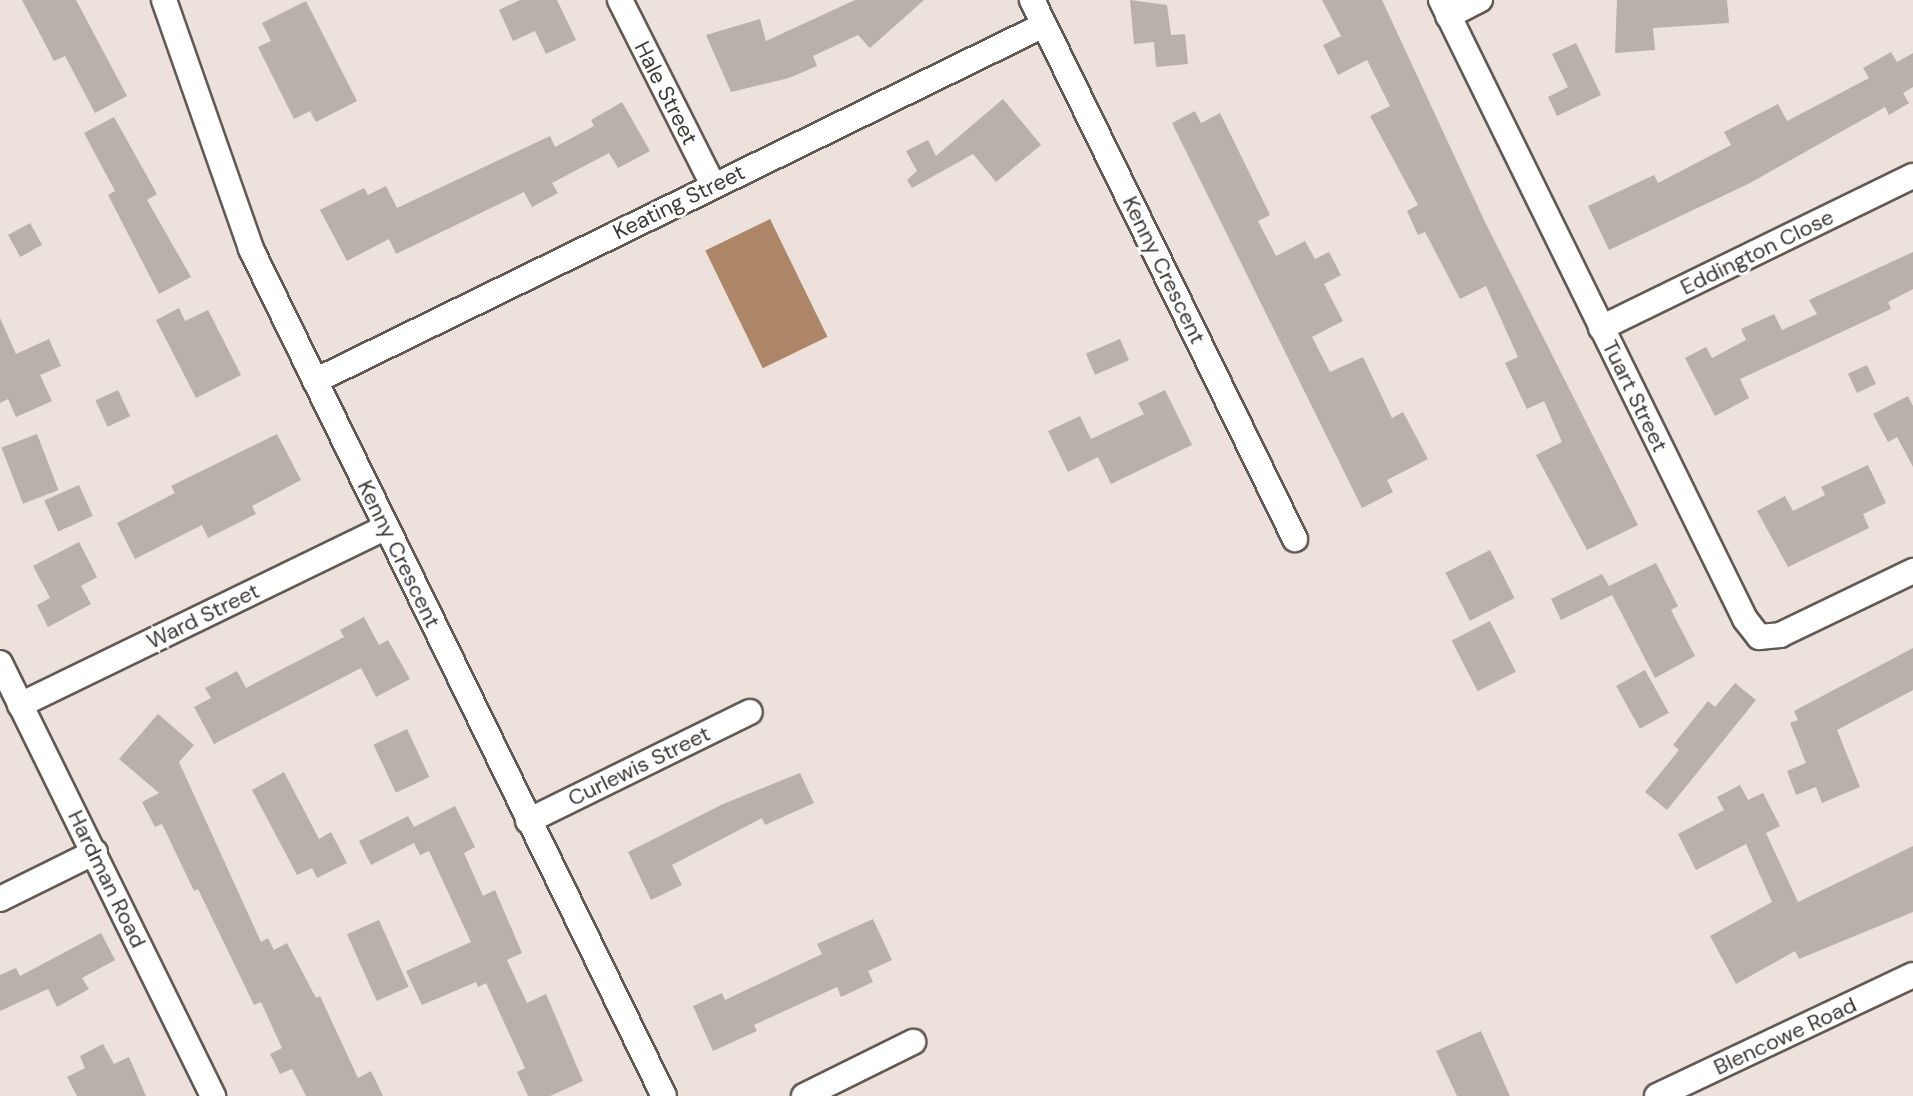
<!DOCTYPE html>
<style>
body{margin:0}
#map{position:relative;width:1913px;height:1096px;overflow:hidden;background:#ece2db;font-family:"DM Sans",sans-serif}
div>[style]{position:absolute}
.water>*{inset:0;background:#ad8668;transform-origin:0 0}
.building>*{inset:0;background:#b9b0a9;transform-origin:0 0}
.roads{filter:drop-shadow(2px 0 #615953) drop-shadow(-2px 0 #615953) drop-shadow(0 2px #615953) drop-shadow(0 -2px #615953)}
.minor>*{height:24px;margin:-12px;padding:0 12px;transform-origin:12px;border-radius:12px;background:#fff}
span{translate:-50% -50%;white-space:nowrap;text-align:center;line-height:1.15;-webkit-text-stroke:6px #fff;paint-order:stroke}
.street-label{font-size:22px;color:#3c3835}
</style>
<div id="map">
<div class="water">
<i style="left:770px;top:219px;width:131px;height:72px;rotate:64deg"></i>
</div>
<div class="building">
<i style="clip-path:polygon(22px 0,76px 0,127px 96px,95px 113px,65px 56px,54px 61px)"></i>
<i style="clip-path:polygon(520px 0,557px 0,576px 40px,546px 54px,535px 31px,513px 41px,499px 10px)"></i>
<i style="clip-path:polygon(855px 0,924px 0,870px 48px,858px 35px,813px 56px,817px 66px,789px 78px,731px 92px,706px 35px,760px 19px,766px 41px)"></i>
<i style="clip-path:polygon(1130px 0,1167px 5px,1171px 35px,1185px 34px,1188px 64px,1156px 67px,1154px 42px,1134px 44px)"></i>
<i style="clip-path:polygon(1322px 0,1382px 0,1485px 222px,1638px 525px,1587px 550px,1536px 455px,1562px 442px,1544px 401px,1527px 409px,1505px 363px,1518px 357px,1486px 286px,1460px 299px,1425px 232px,1418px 235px,1407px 211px,1418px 205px,1370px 116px,1390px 106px,1367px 60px,1338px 75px,1323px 45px,1341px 36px)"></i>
<i style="clip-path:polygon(1617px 0,1727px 0,1729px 23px,1653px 28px,1655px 50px,1615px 53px)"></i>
<i style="clip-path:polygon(306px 1px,357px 101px,316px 122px,310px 111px,294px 119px,258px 47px,271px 41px,262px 23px)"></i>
<i style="clip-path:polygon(1576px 43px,1601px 95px,1557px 116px,1548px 97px,1568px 87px,1552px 54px)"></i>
<i style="clip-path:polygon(1891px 52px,1897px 62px,1913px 53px,1913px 87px,1903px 93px,1909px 103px,1889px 115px,1885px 107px,1750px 183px,1609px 250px,1588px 206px,1654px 175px,1658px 183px,1731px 145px,1724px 132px,1778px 104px,1787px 121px,1869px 78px,1863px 68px)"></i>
<i style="clip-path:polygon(1003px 99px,1041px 145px,996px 182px,973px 154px,912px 188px,907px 180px,917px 171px,906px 151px,928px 140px,936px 156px)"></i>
<i style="clip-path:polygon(622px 102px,650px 151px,618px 168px,609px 153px,552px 183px,558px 193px,532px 207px,524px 192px,396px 254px,389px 239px,347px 261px,320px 210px,364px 188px,368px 195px,386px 186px,397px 208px,550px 136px,555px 147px,594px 126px,591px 120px)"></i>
<i style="clip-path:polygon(1195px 111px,1201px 123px,1220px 113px,1270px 215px,1258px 221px,1276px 256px,1305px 241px,1315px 259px,1329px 252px,1341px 275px,1324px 284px,1343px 321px,1312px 337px,1330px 372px,1363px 357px,1392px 418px,1403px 412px,1428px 459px,1387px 480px,1393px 492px,1362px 508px,1172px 123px)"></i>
<i style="clip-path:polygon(114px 117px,157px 194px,147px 200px,191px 277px,159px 294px,108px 195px,115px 191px,84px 133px)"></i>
<i style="left:30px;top:223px;width:25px;height:25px;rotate:61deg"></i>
<i style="clip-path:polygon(1913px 252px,1913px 289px,1888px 302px,1891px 309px,1740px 379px,1749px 398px,1715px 416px,1685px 358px,1706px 347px,1712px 358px,1746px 340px,1741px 329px,1774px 314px,1782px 330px,1817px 314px,1809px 300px)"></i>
<i style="clip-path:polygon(179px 308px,185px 321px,208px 310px,241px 375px,196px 398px,156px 320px)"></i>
<i style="clip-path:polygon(0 318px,16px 354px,49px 339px,61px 366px,40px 375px,52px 401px,16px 417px,8px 399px,0 403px)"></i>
<i style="left:1120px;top:339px;width:23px;height:37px;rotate:67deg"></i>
<i style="left:1867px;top:365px;width:21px;height:21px;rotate:65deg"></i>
<i style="left:118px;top:390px;width:29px;height:25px;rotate:65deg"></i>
<i style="clip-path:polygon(1165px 390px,1192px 445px,1111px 484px,1098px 457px,1068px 472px,1048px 431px,1080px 416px,1091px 439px,1144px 414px,1138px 403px)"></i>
<i style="clip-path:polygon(1908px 396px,1913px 406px,1913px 467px,1897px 437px,1888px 442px,1873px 414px)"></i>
<i style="left:37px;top:434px;width:60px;height:38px;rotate:69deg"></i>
<i style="clip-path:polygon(277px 434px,301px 480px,252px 506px,256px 514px,208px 538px,202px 525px,135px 559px,117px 523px,175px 493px,171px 486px)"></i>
<i style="clip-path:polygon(1868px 465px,1886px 503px,1863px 514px,1869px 528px,1788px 567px,1757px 511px,1785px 496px,1793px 511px,1825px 495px,1821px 487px)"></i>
<i style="left:79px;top:485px;width:34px;height:38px;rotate:66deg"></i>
<i style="clip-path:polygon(79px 542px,97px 577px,81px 586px,91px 604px,48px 627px,37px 605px,50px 598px,33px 566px)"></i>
<i style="left:1490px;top:550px;width:54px;height:50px;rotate:63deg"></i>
<i style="clip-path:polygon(1656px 563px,1678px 606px,1671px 610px,1695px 656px,1655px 678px,1612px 595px,1561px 620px,1551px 599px,1602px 574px,1609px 586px)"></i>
<i style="clip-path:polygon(364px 617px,379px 645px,388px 640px,410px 679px,376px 697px,361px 668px,214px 744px,194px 707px,211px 698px,205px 688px,237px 671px,246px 688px,344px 637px,340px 630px)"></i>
<i style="left:1490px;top:621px;width:57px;height:43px;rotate:63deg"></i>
<i style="clip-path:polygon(1913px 648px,1913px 690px,1837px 730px,1860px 787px,1822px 803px,1816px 787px,1796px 795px,1787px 771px,1806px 763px,1790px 723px,1798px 720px,1794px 711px)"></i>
<i style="left:1645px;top:670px;width:49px;height:33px;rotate:61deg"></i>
<i style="clip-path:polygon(1735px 683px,1756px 700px,1667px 810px,1645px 792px,1679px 750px,1673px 745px,1708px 701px,1715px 707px)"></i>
<i style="clip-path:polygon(158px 714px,194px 745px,179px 762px,261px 942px,268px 938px,274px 950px,287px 943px,316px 998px,320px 996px,358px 1078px,371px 1071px,383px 1096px,306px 1096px,292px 1069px,280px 1074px,270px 1054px,282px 1048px,261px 1002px,254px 1005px,198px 889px,194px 891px,162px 824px,155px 827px,142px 802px,159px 793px,119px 759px)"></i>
<i style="left:407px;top:729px;width:53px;height:37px;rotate:65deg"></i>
<i style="clip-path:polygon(284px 772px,319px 839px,331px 832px,347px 863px,317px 878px,312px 868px,297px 875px,252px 790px)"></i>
<i style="clip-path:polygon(800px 773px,814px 803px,765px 825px,762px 818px,672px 865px,682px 885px,651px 900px,628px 852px,723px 804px)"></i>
<i style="clip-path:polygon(1740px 785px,1748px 800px,1763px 793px,1780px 826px,1766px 833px,1798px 902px,1913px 846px,1913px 912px,1799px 959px,1795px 951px,1736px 984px,1710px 936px,1772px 902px,1746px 844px,1696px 870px,1678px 834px,1724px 810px,1717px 797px)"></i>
<i style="clip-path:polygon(455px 806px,475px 847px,464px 853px,483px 896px,495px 890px,522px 953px,507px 960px,527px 1003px,546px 994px,583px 1081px,550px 1096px,528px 1096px,517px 1072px,525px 1068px,486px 983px,478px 987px,476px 982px,422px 1005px,406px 971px,471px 942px,429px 851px,420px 855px,414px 843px,371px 865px,359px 841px,408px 816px,414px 827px)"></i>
<i style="clip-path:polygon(873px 919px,892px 960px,868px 971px,873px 982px,841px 997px,837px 987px,754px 1025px,757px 1031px,713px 1051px,693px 1006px,722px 993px,725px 1000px,822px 954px,817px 944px)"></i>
<i style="left:379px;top:920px;width:73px;height:35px;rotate:66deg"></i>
<i style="clip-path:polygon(101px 933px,115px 960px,82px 978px,89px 989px,57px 1007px,48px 989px,0 1011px,0 975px,16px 968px,20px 976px)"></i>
<i style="clip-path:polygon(1481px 1031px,1510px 1096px,1457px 1096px,1436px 1051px)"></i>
<i style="clip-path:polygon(103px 1044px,114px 1064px,129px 1057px,146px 1096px,77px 1096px,67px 1077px,85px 1068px,80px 1056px)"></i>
</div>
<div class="roads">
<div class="minor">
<i style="left:164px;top:0;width:264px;rotate:70.7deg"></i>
<i style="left:251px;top:249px;width:942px;rotate:64.01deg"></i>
<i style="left:620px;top:0;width:207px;rotate:63.3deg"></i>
<i style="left:1032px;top:0;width:600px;rotate:63.99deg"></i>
<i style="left:1441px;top:0;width:690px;rotate:63.84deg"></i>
<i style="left:1745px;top:619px;width:23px;rotate:52deg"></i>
<i style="left:1759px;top:637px;width:21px;rotate:-5deg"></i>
<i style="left:1780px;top:635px;width:148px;rotate:-25.7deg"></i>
<i style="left:1448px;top:16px;width:36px;rotate:-27deg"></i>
<i style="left:1601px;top:328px;width:347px;rotate:-26deg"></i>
<i style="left:315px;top:381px;width:811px;rotate:-26.03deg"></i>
<i style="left:0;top:663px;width:483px;rotate:63.8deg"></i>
<i style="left:20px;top:705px;width:407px;rotate:-25.9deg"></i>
<i style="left:528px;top:821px;width:247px;rotate:-26.2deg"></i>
<i style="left:0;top:899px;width:106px;rotate:-26.3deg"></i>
<i style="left:804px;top:1096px;width:122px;rotate:-26.4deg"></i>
<i style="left:1657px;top:1096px;width:283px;rotate:-25.3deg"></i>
</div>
</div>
<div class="street-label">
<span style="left:666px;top:93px;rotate:63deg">Hale Street</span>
<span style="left:679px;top:202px;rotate:-26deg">Keating Street</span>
<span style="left:1757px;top:252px;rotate:-26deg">Eddington Close</span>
<span style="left:1164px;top:270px;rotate:64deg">Kenny Crescent</span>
<span style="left:1635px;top:396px;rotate:64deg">Tuart Street</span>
<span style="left:399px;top:554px;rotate:64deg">Kenny Crescent</span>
<span style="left:203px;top:616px;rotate:-26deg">Ward Street</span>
<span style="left:639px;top:766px;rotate:-26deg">Curlewis Street</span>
<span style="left:107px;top:879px;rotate:64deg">Hardman Road</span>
<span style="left:1785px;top:1036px;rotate:-25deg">Blencowe Road</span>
</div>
</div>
